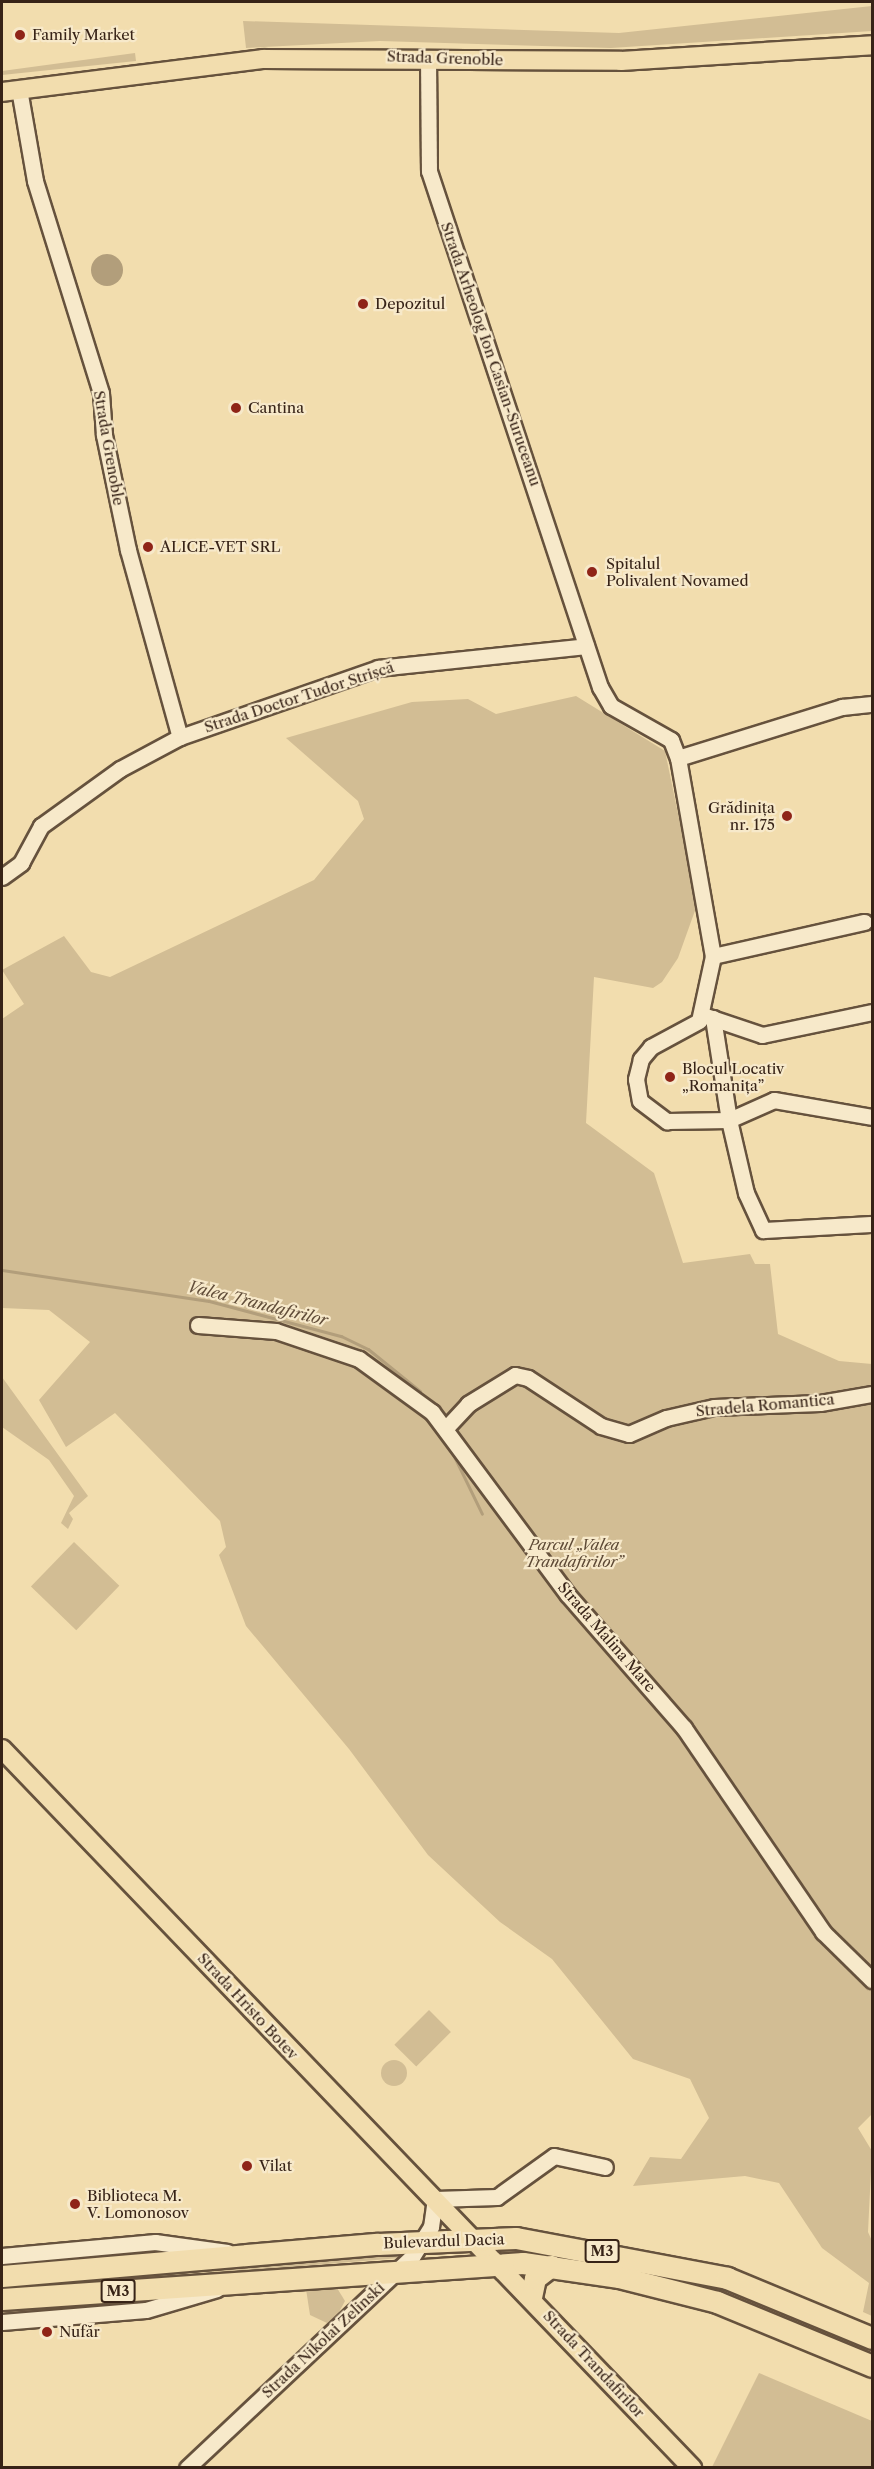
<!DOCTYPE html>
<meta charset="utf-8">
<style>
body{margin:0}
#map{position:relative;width:874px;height:2469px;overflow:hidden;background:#f2ddae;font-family:"Libre Caslon Text",serif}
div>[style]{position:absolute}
.green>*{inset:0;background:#d2bd94;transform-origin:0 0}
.round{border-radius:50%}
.water>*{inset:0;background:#b29e7b}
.stream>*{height:3px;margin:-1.5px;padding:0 1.5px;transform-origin:1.5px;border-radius:1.5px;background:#b29e7b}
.roads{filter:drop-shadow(2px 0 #66523d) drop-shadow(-2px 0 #66523d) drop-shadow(0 2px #66523d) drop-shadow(0 -2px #66523d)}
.minor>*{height:15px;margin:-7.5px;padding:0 7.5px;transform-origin:7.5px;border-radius:7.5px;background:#f7e9ca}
.major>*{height:18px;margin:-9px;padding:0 9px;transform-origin:9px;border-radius:9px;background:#f2ddae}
.highway>*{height:21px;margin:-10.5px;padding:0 10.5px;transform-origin:10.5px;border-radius:10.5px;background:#f2ddae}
.dots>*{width:16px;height:16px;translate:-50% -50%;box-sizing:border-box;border:3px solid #f7e9ca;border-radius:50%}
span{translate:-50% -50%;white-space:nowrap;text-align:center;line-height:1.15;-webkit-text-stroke:4.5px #f7e9ca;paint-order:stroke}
.shield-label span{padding:2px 4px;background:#f7e9ca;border:2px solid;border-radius:4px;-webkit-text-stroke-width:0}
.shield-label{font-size:14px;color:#372317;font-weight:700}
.poi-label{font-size:15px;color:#372317}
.left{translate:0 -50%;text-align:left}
.right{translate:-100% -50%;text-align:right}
.street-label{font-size:15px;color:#372317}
.park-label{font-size:15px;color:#5e4a36;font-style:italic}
.water-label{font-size:16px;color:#624e3a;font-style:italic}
.frame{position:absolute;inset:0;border:3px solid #372317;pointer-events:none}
</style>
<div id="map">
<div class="green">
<i style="clip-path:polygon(872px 6px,872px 31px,611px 48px,380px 41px,246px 48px,243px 21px,619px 33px)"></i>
<i style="clip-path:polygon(135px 53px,136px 61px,2px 75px,2px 71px)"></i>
<i style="clip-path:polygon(576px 696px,665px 751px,697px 905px,678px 958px,662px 982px,653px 988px,594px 977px,586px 1123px,654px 1173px,683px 1263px,750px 1254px,755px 1264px,770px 1264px,778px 1334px,839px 1361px,872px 1364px,872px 2114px,858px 2128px,872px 2151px,868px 2232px,872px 2241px,872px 2316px,863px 2312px,869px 2283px,822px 2248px,779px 2183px,745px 2176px,633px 2186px,650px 2157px,681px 2159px,709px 2118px,690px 2079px,633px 2059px,552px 1959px,500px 1922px,428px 1855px,349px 1749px,246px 1626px,219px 1555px,226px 1547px,220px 1521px,115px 1413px,66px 1447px,39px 1400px,90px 1342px,49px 1310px,2px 1308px,2px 1019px,24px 1004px,2px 970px,64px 936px,91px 972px,110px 977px,314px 880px,364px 819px,358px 801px,286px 738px,412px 702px,468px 699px,496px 714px)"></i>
<i style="clip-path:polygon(2px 1377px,88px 1496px,69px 1513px,73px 1519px,68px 1529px,61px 1523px,74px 1496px,49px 1460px,2px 1427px)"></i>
<i style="left:74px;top:1542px;width:63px;height:62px;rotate:44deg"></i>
<i style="left:429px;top:2010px;width:31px;height:49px;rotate:45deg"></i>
<i class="round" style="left:381px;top:2060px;width:26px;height:26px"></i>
<i style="clip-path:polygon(154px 2249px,186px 2251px,2px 2269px,2px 2261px)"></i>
<i style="clip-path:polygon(401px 2254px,400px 2258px,2px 2291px,2px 2286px)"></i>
<i style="clip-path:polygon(337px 2288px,345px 2301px,338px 2314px,327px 2323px,310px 2315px,306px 2289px)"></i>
<i style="clip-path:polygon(190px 2292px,146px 2304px,2px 2316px,2px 2308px)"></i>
<i style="clip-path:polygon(759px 2373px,872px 2421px,872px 2467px,712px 2467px)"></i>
</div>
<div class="water">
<i class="round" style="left:91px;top:254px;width:32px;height:32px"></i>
</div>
<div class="stream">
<i style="left:2px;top:1270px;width:209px;rotate:8.5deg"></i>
<i style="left:209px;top:1301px;width:137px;rotate:14.9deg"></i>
<i style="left:341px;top:1336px;width:30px;rotate:26deg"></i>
<i style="left:368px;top:1349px;width:67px;rotate:38.9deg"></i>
<i style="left:421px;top:1413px;width:26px;rotate:50deg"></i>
<i style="left:450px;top:1448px;width:73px;rotate:64.1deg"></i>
</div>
<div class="roads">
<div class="minor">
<i style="left:428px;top:58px;width:113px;rotate:89.5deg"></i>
<i style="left:429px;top:171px;width:544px;rotate:71.67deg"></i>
<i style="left:600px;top:687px;width:22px;rotate:60deg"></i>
<i style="left:611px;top:706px;width:69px;rotate:29.5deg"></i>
<i style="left:671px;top:740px;width:19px;rotate:69deg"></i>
<i style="left:678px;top:758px;width:201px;rotate:80deg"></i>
<i style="left:713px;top:956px;width:66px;rotate:102.2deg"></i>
<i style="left:699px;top:1021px;width:55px;rotate:151.6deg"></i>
<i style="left:651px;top:1047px;width:16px;rotate:130deg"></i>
<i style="left:641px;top:1059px;width:21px;rotate:104deg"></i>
<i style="left:636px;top:1079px;width:22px;rotate:80deg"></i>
<i style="left:640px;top:1101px;width:34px;rotate:37deg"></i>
<i style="left:667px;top:1121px;width:62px;rotate:-0.9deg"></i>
<i style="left:729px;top:1120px;width:75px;rotate:76.9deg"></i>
<i style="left:746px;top:1193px;width:41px;rotate:65.3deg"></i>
<i style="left:763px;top:1230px;width:109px;rotate:-3.2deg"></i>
<i style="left:19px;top:89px;width:93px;rotate:80.1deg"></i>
<i style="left:35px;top:181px;width:222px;rotate:72.7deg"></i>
<i style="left:101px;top:393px;width:42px;rotate:85.9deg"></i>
<i style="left:104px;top:435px;width:117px;rotate:78.2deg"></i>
<i style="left:128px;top:550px;width:194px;rotate:74.5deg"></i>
<i style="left:678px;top:758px;width:172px;rotate:-17.3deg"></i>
<i style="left:842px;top:707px;width:30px;rotate:-6deg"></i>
<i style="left:2px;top:877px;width:24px;rotate:-36deg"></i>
<i style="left:21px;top:863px;width:42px;rotate:-61.6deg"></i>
<i style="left:41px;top:826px;width:97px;rotate:-35.8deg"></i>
<i style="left:120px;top:769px;width:68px;rotate:-28.1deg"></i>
<i style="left:180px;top:737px;width:210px;rotate:-19.2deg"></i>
<i style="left:378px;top:668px;width:209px;rotate:-6deg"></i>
<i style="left:713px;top:956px;width:155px;rotate:-12.7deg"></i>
<i style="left:706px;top:1016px;width:59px;rotate:18.7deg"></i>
<i style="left:762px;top:1035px;width:112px;rotate:-11.8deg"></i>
<i style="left:713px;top:1018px;width:103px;rotate:81.1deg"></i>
<i style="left:729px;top:1120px;width:49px;rotate:-24deg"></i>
<i style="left:774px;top:1100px;width:99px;rotate:9.8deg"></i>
<i style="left:198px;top:1325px;width:78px;rotate:4.4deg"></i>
<i style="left:276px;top:1331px;width:88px;rotate:18.6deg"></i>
<i style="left:359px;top:1359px;width:90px;rotate:36deg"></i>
<i style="left:432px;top:1412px;width:228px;rotate:53.4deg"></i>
<i style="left:568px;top:1595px;width:176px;rotate:48.9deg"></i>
<i style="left:684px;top:1728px;width:247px;rotate:55.7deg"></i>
<i style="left:823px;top:1932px;width:69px;rotate:44.4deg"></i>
<i style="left:446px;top:1428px;width:33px;rotate:-47deg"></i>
<i style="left:468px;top:1404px;width:55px;rotate:-31.7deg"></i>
<i style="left:515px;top:1375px;width:13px;rotate:13deg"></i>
<i style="left:528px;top:1378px;width:87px;rotate:33.3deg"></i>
<i style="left:601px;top:1426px;width:29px;rotate:16deg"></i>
<i style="left:629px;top:1434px;width:40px;rotate:-23.4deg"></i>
<i style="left:666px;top:1418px;width:49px;rotate:-12.9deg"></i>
<i style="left:714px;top:1407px;width:106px;rotate:-2.2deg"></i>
<i style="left:820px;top:1403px;width:53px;rotate:-9.8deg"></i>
<i style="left:2px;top:2256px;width:154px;rotate:-5.2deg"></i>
<i style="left:155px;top:2242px;width:73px;rotate:7.9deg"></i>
<i style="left:2px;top:2322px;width:144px;rotate:-4.8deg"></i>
<i style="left:146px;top:2310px;width:74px;rotate:-16.5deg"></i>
<i style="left:187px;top:2468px;width:308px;rotate:-43.2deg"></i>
<i style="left:412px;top:2257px;width:36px;rotate:-58deg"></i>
<i style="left:431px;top:2227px;width:28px;rotate:-82deg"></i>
<i style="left:435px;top:2199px;width:62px;rotate:-1.8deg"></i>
<i style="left:497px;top:2197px;width:70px;rotate:-35.7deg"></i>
<i style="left:554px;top:2156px;width:52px;rotate:12.2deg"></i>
</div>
<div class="major">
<i style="left:2px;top:92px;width:263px;rotate:-7.2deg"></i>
<i style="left:263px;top:59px;width:358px;rotate:0.3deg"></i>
<i style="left:621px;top:61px;width:252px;rotate:-3.6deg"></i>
<i style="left:2px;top:1749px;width:997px;rotate:46.18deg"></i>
</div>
<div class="highway">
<i style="left:2px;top:2276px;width:377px;rotate:-4.9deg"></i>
<i style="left:378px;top:2244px;width:138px;rotate:-2.5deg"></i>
<i style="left:516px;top:2238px;width:215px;rotate:10.7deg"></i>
<i style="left:727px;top:2278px;width:157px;rotate:22.5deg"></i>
<i style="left:531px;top:2297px;width:19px;rotate:-78deg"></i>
<i style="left:535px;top:2278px;width:20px;rotate:-37deg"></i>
<i style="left:2px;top:2299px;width:522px;rotate:-3.95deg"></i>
<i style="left:523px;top:2263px;width:97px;rotate:8.3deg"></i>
<i style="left:619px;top:2277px;width:101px;rotate:14.3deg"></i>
<i style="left:717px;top:2302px;width:168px;rotate:22.4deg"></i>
</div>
</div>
<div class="dots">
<i style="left:20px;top:35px;background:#8f2418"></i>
<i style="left:363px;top:304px;background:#8f2418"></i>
<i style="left:236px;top:408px;background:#8f2418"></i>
<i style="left:148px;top:547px;background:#8f2418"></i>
<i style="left:592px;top:572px;background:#8f2418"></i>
<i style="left:787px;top:816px;background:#8f2418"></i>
<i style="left:670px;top:1077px;background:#8f2418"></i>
<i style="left:247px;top:2166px;background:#8f2418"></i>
<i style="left:75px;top:2204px;background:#8f2418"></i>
<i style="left:47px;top:2332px;background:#8f2418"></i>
</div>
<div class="shield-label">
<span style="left:602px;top:2251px">M3</span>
<span style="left:118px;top:2291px">M3</span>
</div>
<div class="poi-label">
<span class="left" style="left:32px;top:35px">Family Market</span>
<span class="left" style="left:375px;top:304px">Depozitul</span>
<span class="left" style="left:248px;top:408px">Cantina</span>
<span class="left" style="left:160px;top:547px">ALICE-VET SRL</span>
<span class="left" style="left:606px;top:572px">Spitalul<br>Polivalent Novamed</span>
<span class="right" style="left:775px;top:816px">Grădinița<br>nr. 175</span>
<span class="left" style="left:682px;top:1077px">Blocul Locativ<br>„Romanița”</span>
<span class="left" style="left:259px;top:2166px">Vilat</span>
<span class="left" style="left:87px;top:2204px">Biblioteca M.<br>V. Lomonosov</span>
<span class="left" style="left:59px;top:2332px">Nufăr</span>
</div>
<div class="street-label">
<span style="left:445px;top:58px;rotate:2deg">Strada Grenoble</span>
<span style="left:491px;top:354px;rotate:71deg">Strada Arheolog Ion Casian-Suruceanu</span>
<span style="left:109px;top:448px;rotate:80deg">Strada Grenoble</span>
<span style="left:299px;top:697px;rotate:-18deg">Strada Doctor Tudor Strișcă</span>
<span style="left:765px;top:1405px;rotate:-5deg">Stradela Romantica</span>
<span style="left:607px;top:1637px;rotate:49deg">Strada Malina Mare</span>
<span style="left:248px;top:2006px;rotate:47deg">Strada Hristo Botev</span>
<span style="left:444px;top:2241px;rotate:-2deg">Bulevardul Dacia</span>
<span style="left:323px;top:2340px;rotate:-43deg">Strada Nikolai Zelinski</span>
<span style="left:594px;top:2364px;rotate:47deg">Strada Trandafirilor</span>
</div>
<div class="park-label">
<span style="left:574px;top:1553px">Parcul „Valea<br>Trandafirilor”</span>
</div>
<div class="water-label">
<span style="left:258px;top:1303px;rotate:14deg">Valea Trandafirilor</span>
</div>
<div class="frame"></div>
</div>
